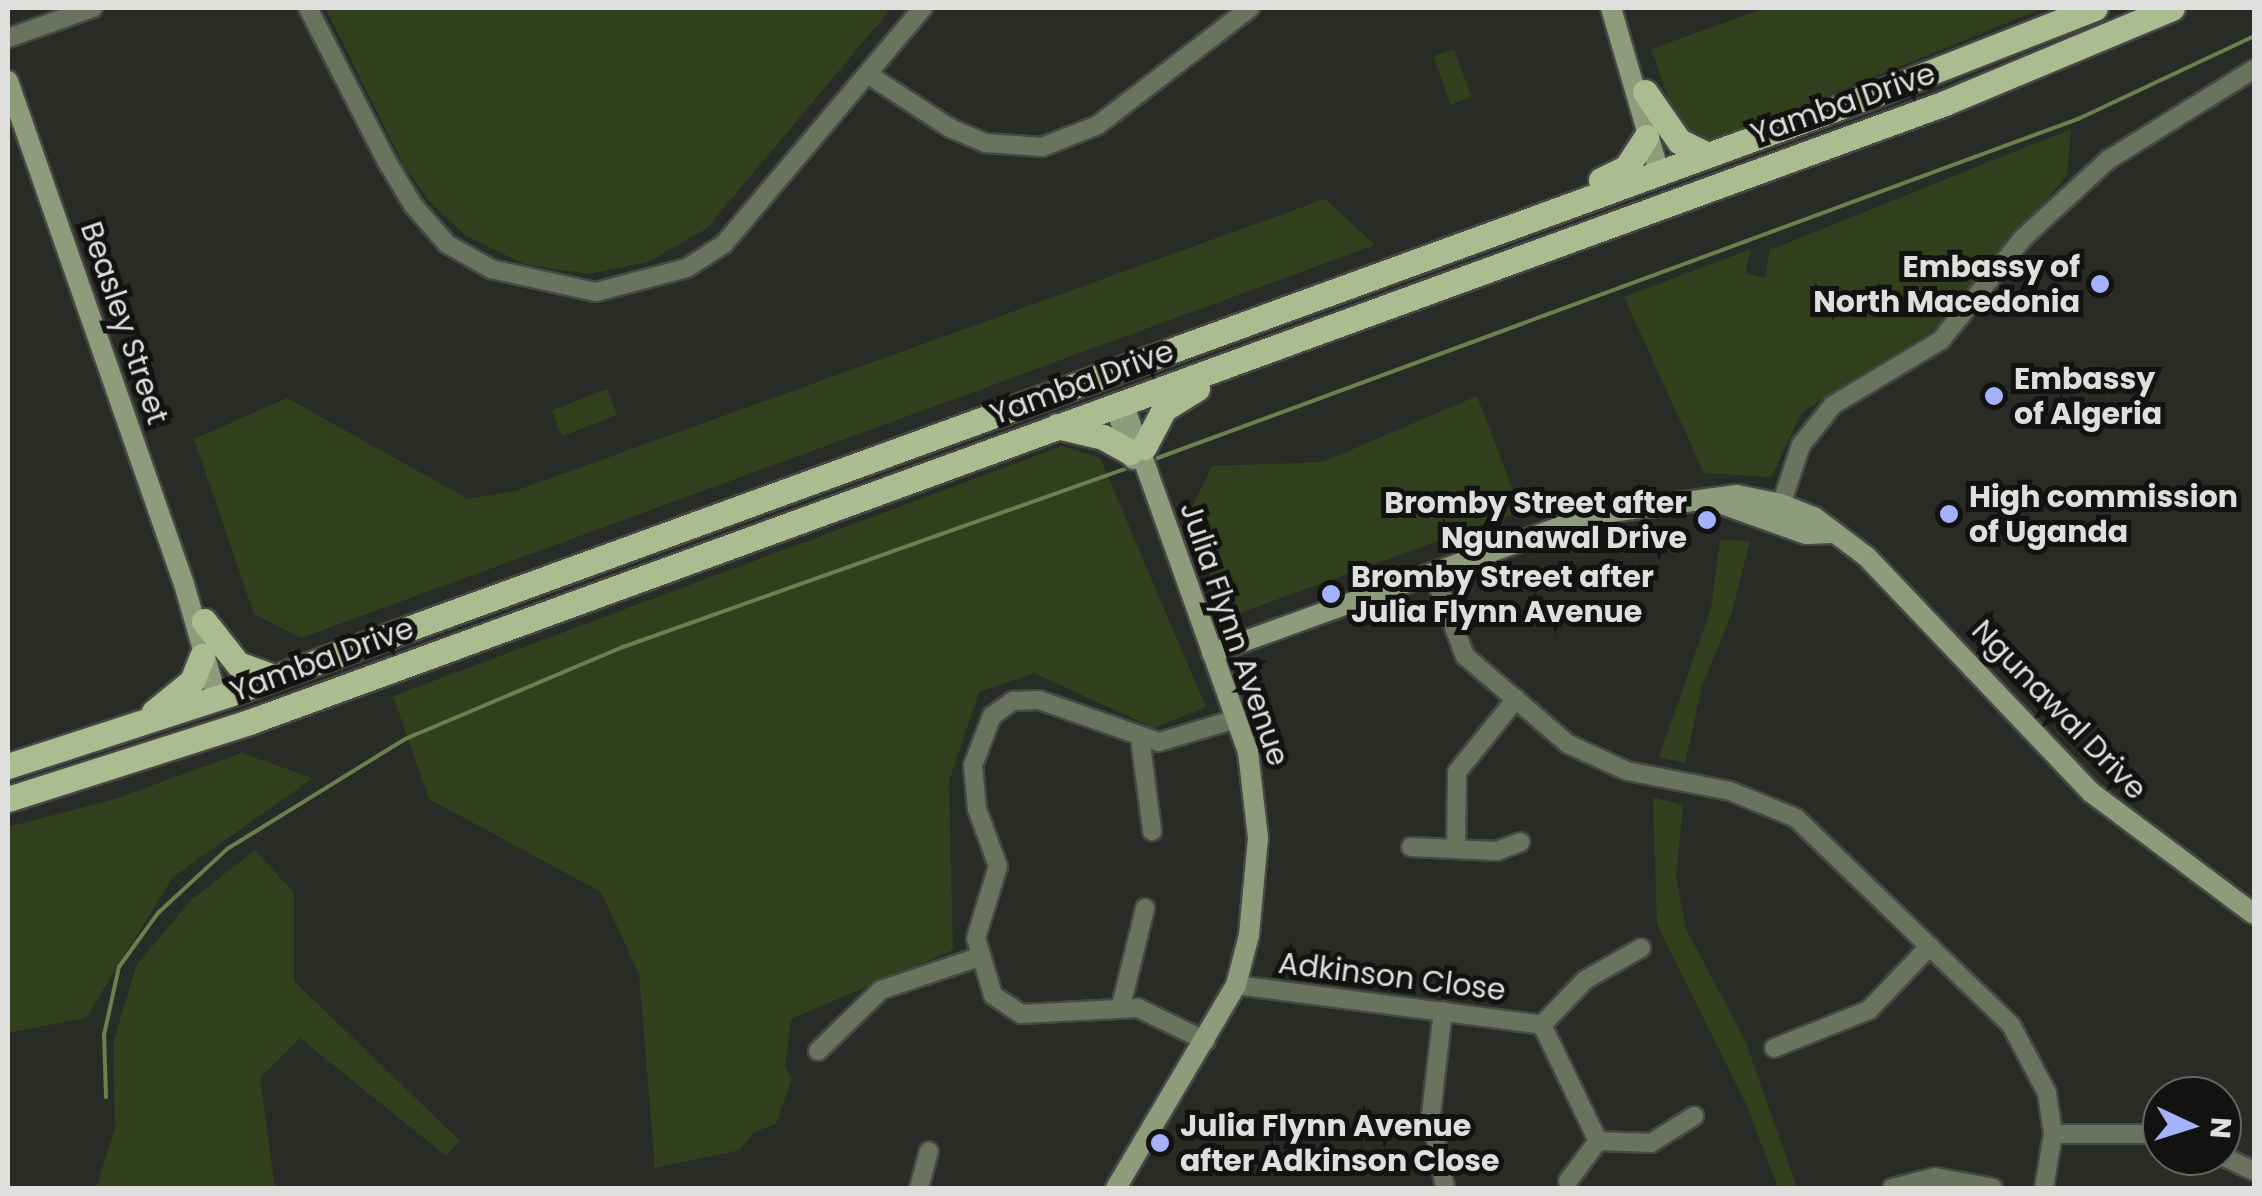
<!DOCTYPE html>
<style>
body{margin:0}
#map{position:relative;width:2262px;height:1196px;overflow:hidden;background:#292b27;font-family:Poppins,sans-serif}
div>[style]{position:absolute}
.green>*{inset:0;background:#323f1c;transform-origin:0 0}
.stream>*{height:4px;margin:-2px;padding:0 2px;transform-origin:2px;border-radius:2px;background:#6d7f4f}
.roads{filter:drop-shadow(2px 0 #464844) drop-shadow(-2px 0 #464844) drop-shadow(0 2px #464844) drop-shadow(0 -2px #464844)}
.street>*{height:18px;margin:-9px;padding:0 9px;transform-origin:9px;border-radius:9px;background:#6b735f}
.secondary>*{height:20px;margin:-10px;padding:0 10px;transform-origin:10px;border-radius:10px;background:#8f9c7b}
.primary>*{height:25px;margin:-12.5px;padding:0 12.5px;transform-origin:12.5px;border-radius:12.5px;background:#abbc91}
.dots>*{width:28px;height:28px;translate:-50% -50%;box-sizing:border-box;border:5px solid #121311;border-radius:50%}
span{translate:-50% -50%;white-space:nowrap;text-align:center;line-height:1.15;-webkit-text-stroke:10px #121311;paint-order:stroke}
.street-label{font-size:30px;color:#dfe0dd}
.poi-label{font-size:30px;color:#dfe0dd;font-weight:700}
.right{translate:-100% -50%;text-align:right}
.left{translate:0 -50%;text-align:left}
.frame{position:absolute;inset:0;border:10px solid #dfe0dd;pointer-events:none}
.north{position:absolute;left:2142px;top:1076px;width:100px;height:100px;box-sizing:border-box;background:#121311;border:2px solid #646563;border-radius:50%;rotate:94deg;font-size:28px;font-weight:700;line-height:40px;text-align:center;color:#dfe0dd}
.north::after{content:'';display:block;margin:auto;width:35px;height:45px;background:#a4b2fc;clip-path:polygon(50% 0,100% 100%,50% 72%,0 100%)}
</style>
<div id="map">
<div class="green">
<i style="clip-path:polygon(1766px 8px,2044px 8px,1713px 142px,1681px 132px,1651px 49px)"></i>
<i style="clip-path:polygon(326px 9px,879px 8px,890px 10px,706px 229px,648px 262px,589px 274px,524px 264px,466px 236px,429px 201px,403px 164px)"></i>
<i style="left:1454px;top:49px;width:51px;height:22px;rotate:70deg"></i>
<i style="clip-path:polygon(2071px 129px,2067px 175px,1954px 317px,1802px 412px,1771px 477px,1704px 473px,1624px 297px,1751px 249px,1745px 273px,1765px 278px,1770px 250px)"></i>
<i style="clip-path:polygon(1325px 199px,1375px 245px,301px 638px,254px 614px,194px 439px,287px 398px,468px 499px,515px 491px)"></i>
<i style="left:607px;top:389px;width:28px;height:59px;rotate:69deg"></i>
<i style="clip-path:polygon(1477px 396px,1521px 511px,1226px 618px,1188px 514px,1212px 466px,1323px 462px)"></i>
<i style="clip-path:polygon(1062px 446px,1100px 458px,1206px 707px,1154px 728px,1034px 673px,979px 692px,949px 781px,953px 950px,791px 1019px,785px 1068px,792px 1078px,776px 1124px,754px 1132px,740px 1150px,655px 1168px,639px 974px,601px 892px,429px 799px,393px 696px)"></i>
<i style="clip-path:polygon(1720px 540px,1750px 541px,1731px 615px,1702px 686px,1685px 763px,1659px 757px,1711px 608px)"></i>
<i style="clip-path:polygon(241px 753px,313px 778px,173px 877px,86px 1018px,8px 1033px,8px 827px,115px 799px)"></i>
<i style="clip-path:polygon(1653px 797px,1683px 805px,1676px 876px,1686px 929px,1745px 1040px,1797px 1188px,1778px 1188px,1747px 1106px,1657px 924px)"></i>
<i style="clip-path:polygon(255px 850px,294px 893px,294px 981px,460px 1141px,446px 1156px,300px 1038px,260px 1078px,275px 1188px,96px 1188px,115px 1129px,113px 1043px,136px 966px,191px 900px)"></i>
</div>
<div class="stream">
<i style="left:1152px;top:460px;width:987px;rotate:-20.22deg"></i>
<i style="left:2078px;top:119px;width:195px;rotate:-25.2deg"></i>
<i style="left:106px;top:1097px;width:62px;rotate:-91.8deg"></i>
<i style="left:104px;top:1035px;width:70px;rotate:-77.6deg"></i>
<i style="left:119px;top:967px;width:67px;rotate:-54.2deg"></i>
<i style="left:158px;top:913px;width:94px;rotate:-42.8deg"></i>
<i style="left:227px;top:849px;width:209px;rotate:-31.7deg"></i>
<i style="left:405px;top:739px;width:237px;rotate:-22.9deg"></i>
<i style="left:623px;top:647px;width:541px;rotate:-19.54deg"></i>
</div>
<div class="roads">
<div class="street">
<i style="left:308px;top:8px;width:171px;rotate:62.8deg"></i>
<i style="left:386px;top:160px;width:52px;rotate:59deg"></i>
<i style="left:413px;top:205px;width:52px;rotate:48.9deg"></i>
<i style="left:447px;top:244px;width:51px;rotate:29.6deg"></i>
<i style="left:491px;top:269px;width:107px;rotate:12.4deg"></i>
<i style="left:596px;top:292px;width:94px;rotate:-14.8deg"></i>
<i style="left:687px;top:268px;width:44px;rotate:-33deg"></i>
<i style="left:724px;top:244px;width:309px;rotate:-49.9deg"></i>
<i style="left:8px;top:38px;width:90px;rotate:-19.4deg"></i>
<i style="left:869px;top:75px;width:97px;rotate:33.2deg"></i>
<i style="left:950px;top:128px;width:39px;rotate:23deg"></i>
<i style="left:986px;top:143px;width:56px;rotate:4.1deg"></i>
<i style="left:1042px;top:147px;width:60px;rotate:-21.4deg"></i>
<i style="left:1098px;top:125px;width:192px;rotate:-37.6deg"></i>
<i style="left:1778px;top:514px;width:73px;rotate:-71.6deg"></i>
<i style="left:1801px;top:445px;width:51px;rotate:-51.3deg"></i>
<i style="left:1833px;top:405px;width:126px;rotate:-31deg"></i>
<i style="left:1941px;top:340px;width:131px;rotate:-51.2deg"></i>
<i style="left:2023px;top:238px;width:115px;rotate:-42.5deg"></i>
<i style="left:2108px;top:160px;width:172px;rotate:-31.9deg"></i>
<i style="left:1433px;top:572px;width:90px;rotate:69.1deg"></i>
<i style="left:1465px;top:656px;width:135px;rotate:40.5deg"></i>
<i style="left:1568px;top:744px;width:65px;rotate:24.6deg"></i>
<i style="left:1627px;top:771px;width:105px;rotate:11deg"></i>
<i style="left:1730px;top:791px;width:71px;rotate:22.2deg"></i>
<i style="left:1796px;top:818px;width:298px;rotate:43.9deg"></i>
<i style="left:2011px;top:1025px;width:77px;rotate:62.1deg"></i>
<i style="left:2047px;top:1093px;width:41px;rotate:81.7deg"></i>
<i style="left:2053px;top:1134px;width:55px;rotate:99.5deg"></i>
<i style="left:1140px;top:738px;width:94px;rotate:82.6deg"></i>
<i style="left:1411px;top:847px;width:86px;rotate:2.7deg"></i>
<i style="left:1497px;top:851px;width:25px;rotate:-21deg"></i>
<i style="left:1456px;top:847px;width:75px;rotate:-89.2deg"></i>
<i style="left:1457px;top:772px;width:94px;rotate:-51.1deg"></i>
<i style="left:1641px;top:948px;width:64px;rotate:150.3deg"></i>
<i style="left:1585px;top:980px;width:62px;rotate:133.7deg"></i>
<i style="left:1542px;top:1025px;width:129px;rotate:64.2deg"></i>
<i style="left:1598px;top:1141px;width:53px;rotate:2.2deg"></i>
<i style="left:1651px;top:1143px;width:51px;rotate:-32.1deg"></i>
<i style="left:1236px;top:985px;width:309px;rotate:7.4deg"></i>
<i style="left:1121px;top:1006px;width:101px;rotate:-76.2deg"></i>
<i style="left:1443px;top:1011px;width:105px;rotate:96.6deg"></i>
<i style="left:1431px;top:1115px;width:74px;rotate:79.1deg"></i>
<i style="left:1206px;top:1041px;width:76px;rotate:-154.1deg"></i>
<i style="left:1138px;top:1008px;width:117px;rotate:177.1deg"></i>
<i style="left:1021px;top:1014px;width:34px;rotate:-146deg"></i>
<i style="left:993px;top:995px;width:59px;rotate:-106.6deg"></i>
<i style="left:976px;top:938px;width:75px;rotate:-73deg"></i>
<i style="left:998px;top:866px;width:61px;rotate:-110.2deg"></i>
<i style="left:977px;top:809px;width:44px;rotate:-95.2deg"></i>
<i style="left:973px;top:765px;width:53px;rotate:-68.8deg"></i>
<i style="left:992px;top:716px;width:26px;rotate:-36deg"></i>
<i style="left:1013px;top:701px;width:26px;rotate:-2deg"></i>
<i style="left:1039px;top:700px;width:127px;rotate:19.3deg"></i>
<i style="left:1159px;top:742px;width:80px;rotate:-16.6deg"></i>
<i style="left:1774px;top:1048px;width:102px;rotate:-21.8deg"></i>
<i style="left:1869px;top:1010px;width:88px;rotate:-46.4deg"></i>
<i style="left:818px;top:1051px;width:88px;rotate:-44.1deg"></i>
<i style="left:881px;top:990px;width:103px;rotate:-18.6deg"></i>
<i style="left:2053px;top:1134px;width:109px"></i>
<i style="left:2222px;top:1156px;width:35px;rotate:25deg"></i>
<i style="left:1568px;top:1181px;width:50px;rotate:-53.1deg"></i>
<i style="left:919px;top:1188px;width:38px;rotate:-75deg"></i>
<i style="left:1892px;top:1188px;width:44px;rotate:-14.3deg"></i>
<i style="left:1935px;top:1177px;width:59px;rotate:10.7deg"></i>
</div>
<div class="secondary">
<i style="left:1611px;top:8px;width:171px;rotate:73.7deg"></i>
<i style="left:8px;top:81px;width:533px;rotate:70.72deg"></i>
<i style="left:184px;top:584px;width:119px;rotate:73.9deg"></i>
<i style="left:1115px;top:405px;width:57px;rotate:71.6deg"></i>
<i style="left:1711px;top:500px;width:101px;rotate:19.7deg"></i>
<i style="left:1806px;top:534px;width:27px;rotate:-2deg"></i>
<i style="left:1212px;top:653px;width:408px;rotate:-19.9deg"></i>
<i style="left:1596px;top:514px;width:142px;rotate:-7.7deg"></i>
<i style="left:1737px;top:495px;width:45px;rotate:11.6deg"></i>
<i style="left:1781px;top:504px;width:35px;rotate:22deg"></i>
<i style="left:1814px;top:517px;width:66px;rotate:37deg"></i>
<i style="left:1867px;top:557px;width:326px;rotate:46.4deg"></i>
<i style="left:2092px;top:793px;width:202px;rotate:36.8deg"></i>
<i style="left:1116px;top:1188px;width:236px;rotate:-59.4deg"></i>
<i style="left:1236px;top:985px;width:52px;rotate:-75.4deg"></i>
<i style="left:1249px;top:935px;width:97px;rotate:-84.7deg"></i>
<i style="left:1258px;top:838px;width:87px;rotate:-96.6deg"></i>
<i style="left:1248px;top:752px;width:372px;rotate:-109.7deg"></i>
</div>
<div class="primary">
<i style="left:1645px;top:92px;width:60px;rotate:55.2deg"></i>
<i style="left:1679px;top:141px;width:32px;rotate:26deg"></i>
<i style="left:1601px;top:180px;width:28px;rotate:-26deg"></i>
<i style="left:1626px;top:168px;width:37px;rotate:-57deg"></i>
<i style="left:1057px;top:426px;width:47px;rotate:13.4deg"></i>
<i style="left:1103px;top:437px;width:31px;rotate:29deg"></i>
<i style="left:1144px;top:447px;width:43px;rotate:-62.2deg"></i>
<i style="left:1164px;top:409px;width:39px;rotate:-32deg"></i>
<i style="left:204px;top:621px;width:55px;rotate:51.7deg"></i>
<i style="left:238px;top:664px;width:38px;rotate:20deg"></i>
<i style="left:154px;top:712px;width:49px;rotate:-39.2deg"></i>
<i style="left:192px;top:681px;width:27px;rotate:-68deg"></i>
<i style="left:8px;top:766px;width:232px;rotate:-18deg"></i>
<i style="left:229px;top:694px;width:1741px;rotate:-20.02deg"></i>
<i style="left:1865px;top:98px;width:247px;rotate:-21.4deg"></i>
<i style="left:8px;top:799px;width:253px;rotate:-17.7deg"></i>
<i style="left:249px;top:722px;width:1805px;rotate:-20.05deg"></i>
<i style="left:1945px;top:103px;width:246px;rotate:-22.7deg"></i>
</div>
</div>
<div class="dots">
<i style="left:2100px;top:284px;background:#a4b2fc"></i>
<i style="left:1994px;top:396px;background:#a4b2fc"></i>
<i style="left:1949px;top:514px;background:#a4b2fc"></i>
<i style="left:1707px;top:520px;background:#a4b2fc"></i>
<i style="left:1331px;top:594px;background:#a4b2fc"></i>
<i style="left:1160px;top:1143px;background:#a4b2fc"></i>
</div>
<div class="street-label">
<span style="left:1843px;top:104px;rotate:-19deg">Yamba Drive</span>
<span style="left:124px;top:323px;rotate:71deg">Beasley Street</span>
<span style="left:1082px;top:383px;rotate:-20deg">Yamba Drive</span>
<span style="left:1234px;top:634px;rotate:71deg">Julia Flynn Avenue</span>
<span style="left:322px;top:660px;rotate:-20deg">Yamba Drive</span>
<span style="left:2059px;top:710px;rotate:46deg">Ngunawal Drive</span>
<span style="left:1392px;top:977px;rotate:7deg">Adkinson Close</span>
</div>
<div class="poi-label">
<span class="right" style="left:2080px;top:284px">Embassy of<br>North Macedonia</span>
<span class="left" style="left:2014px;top:396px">Embassy<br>of Algeria</span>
<span class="left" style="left:1969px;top:514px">High commission<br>of Uganda</span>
<span class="right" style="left:1687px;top:520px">Bromby Street after<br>Ngunawal Drive</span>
<span class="left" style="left:1351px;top:594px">Bromby Street after<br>Julia Flynn Avenue</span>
<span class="left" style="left:1180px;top:1143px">Julia Flynn Avenue<br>after Adkinson Close</span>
</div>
<div class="frame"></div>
<div class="north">N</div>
</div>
